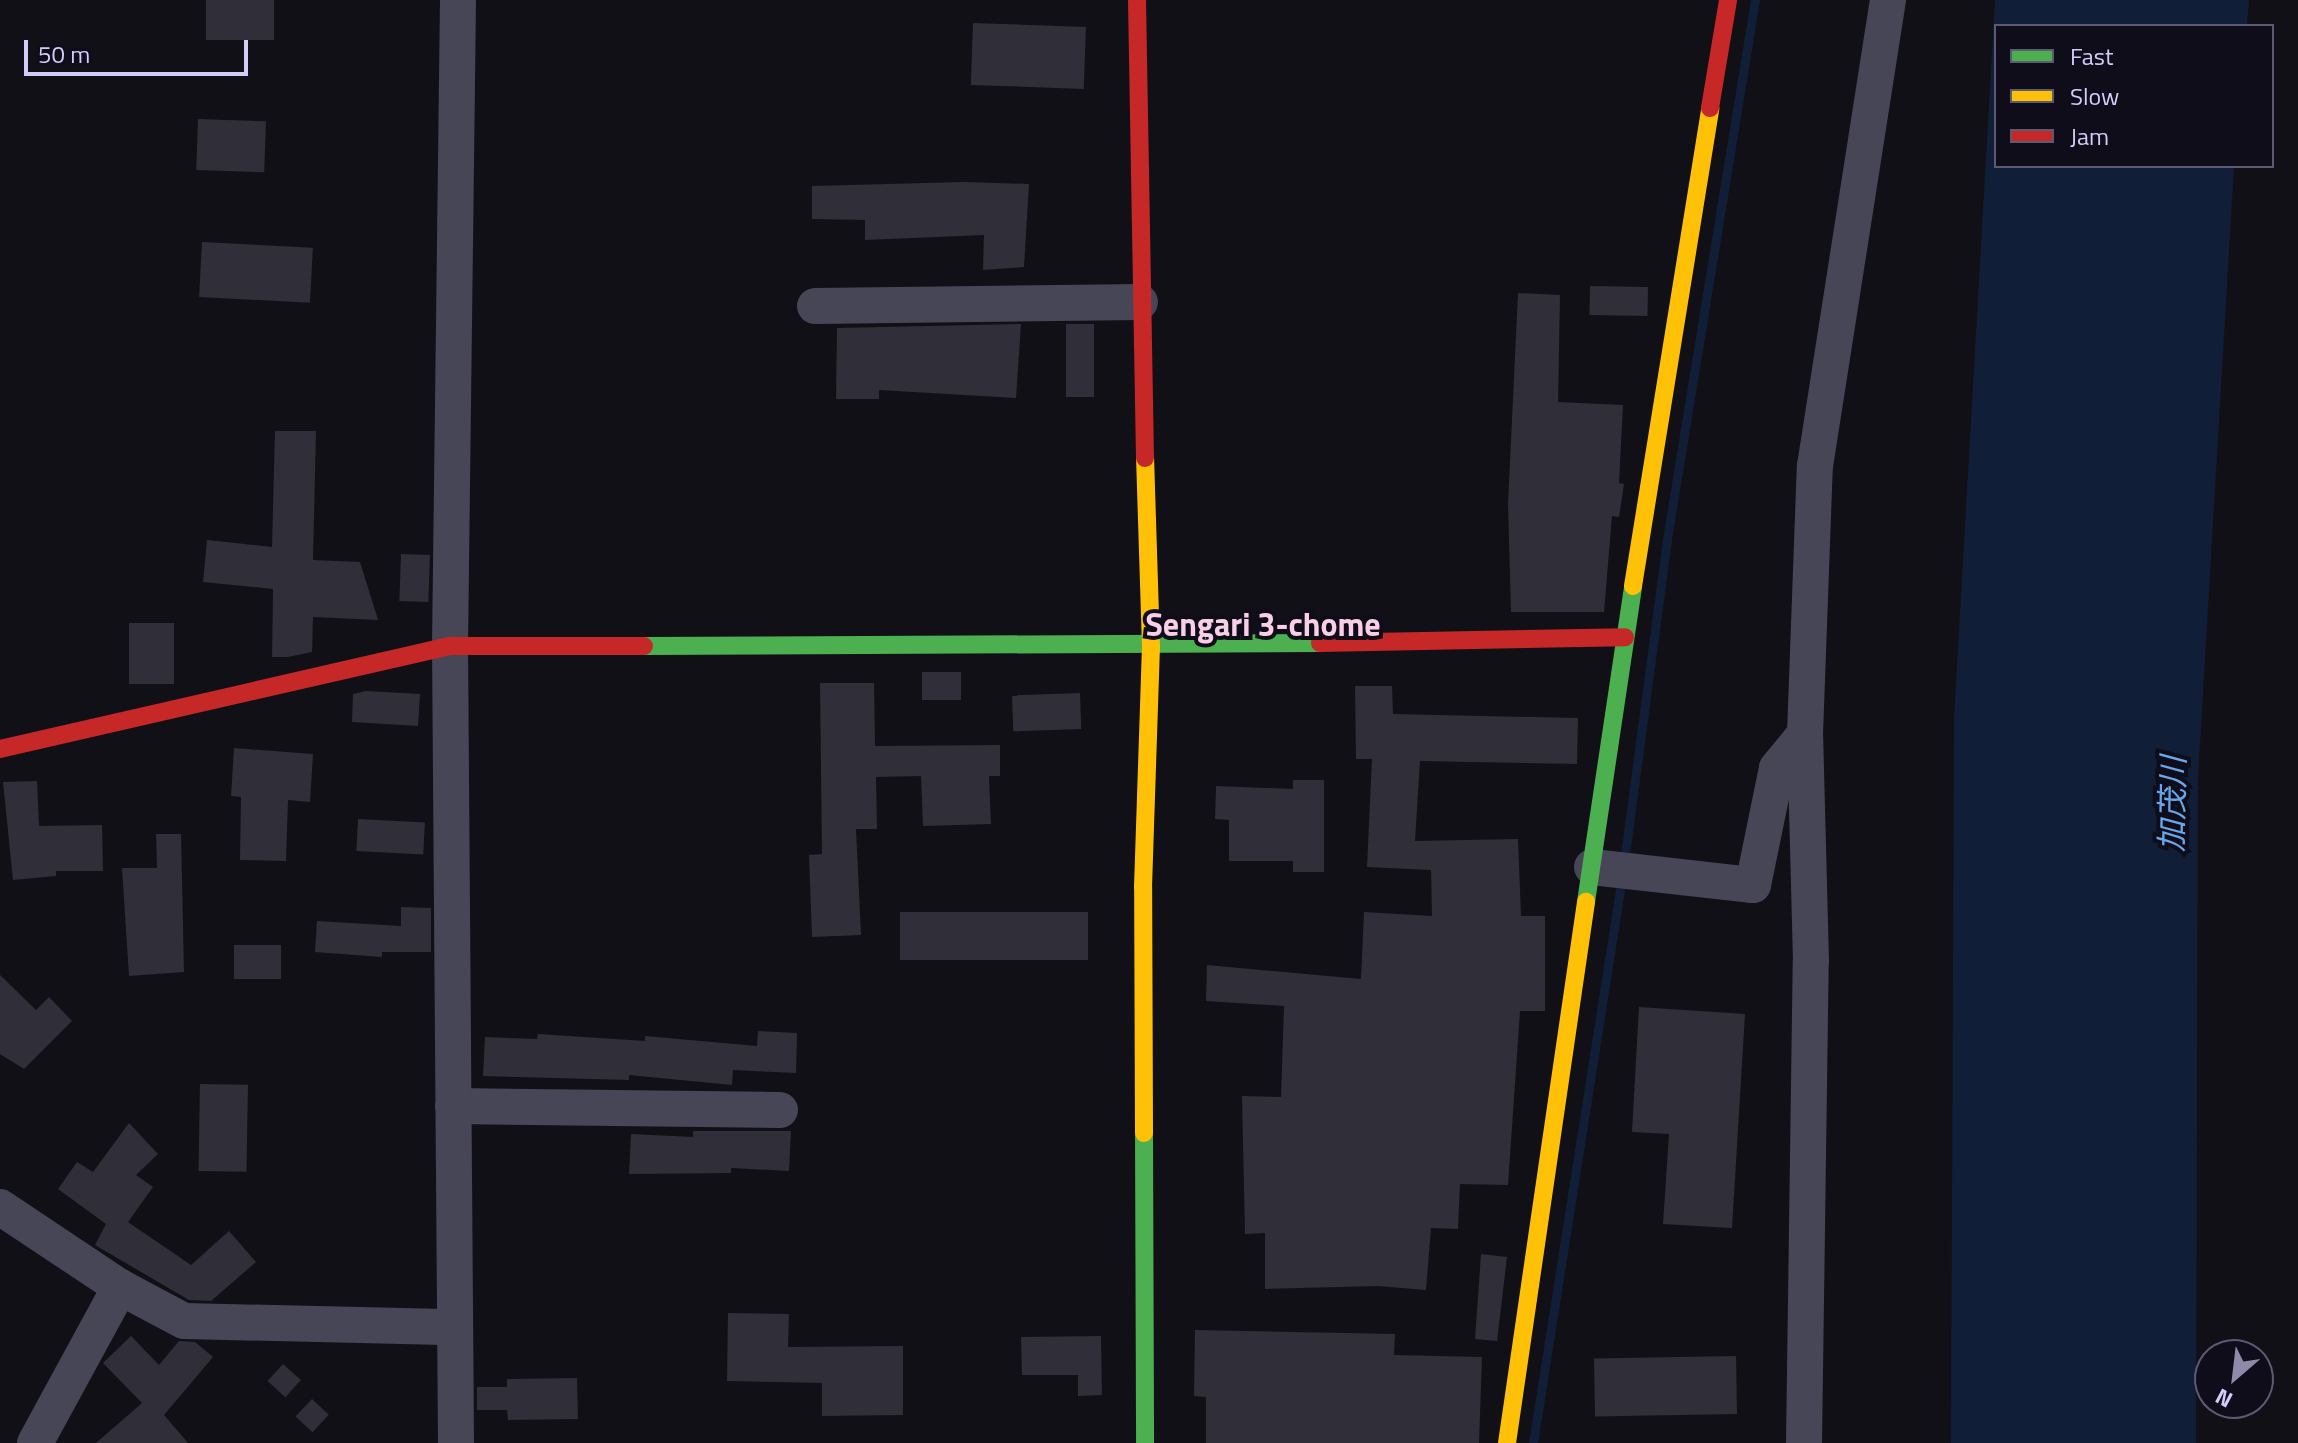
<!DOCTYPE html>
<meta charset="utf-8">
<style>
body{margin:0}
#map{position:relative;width:2298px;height:1443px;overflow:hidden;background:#111017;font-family:"Titillium Web","Noto Sans JP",sans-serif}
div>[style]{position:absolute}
.water>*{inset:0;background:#111e37}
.stream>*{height:9px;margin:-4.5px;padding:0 4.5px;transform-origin:4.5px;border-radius:4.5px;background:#111e37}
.river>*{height:54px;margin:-27px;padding:0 27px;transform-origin:27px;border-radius:27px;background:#111e37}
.building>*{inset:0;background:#302e39;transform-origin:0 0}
.street>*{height:36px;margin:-18px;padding:0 18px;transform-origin:18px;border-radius:18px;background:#474657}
.fast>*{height:18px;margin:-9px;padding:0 9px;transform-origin:9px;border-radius:9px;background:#4caf50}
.slow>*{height:18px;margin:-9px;padding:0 9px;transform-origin:9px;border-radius:9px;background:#ffc107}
.jam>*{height:18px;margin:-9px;padding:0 9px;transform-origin:9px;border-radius:9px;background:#c62828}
span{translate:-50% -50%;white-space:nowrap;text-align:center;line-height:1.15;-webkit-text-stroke:8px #100d1a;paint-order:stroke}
.neighbourhood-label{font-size:32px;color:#f9cee7;font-weight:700}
.water-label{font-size:32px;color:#66a7ed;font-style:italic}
.legend{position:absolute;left:1994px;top:24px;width:280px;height:144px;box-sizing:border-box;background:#100d1a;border:2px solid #5e5973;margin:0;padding:10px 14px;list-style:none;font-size:24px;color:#d3ccf9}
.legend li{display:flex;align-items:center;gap:16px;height:40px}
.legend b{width:40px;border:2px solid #5e5973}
.north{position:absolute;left:2194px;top:1339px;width:80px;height:80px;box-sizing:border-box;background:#100d1a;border:2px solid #5e5973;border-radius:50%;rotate:208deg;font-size:22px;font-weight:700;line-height:32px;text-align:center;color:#d3ccf9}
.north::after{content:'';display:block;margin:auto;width:28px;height:36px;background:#8f8aaa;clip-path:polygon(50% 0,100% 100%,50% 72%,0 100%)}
.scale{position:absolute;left:24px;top:40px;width:224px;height:36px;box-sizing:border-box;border:4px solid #d3ccf9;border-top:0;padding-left:10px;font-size:24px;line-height:28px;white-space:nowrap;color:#d3ccf9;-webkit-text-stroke:6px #100d1a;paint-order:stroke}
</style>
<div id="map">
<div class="water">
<i style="clip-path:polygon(1995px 0,2206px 0,2204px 26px,1996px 26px,1996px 166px,2193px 166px,2149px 767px,2168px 1323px,2185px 1443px,1951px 1443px,1954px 718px)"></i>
</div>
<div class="stream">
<i style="left:1624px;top:862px;width:332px;rotate:-82.4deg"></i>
<i style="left:1668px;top:533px;width:540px;rotate:-80.73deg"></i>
<i style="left:1533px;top:1443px;width:573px;rotate:-81.06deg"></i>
</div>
<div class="river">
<i style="left:2220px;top:26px;width:26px;rotate:-86deg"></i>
<i style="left:2169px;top:1443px;width:666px;rotate:-89.83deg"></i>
<i style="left:2171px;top:777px;width:612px;rotate:-86.63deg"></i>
</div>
<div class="building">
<i style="left:206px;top:0;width:68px;height:40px"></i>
<i style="left:973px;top:23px;width:113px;height:62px;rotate:2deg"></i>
<i style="left:198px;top:119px;width:68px;height:51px;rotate:2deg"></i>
<i style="clip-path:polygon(964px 182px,1029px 184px,1024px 267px,983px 270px,984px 235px,865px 240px,865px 220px,812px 219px,812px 186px)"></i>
<i style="left:202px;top:242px;width:111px;height:55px;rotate:3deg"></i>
<i style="left:1590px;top:286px;width:58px;height:29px;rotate:1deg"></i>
<i style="clip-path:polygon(1518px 293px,1560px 295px,1558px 402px,1623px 405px,1619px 483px,1624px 484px,1619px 517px,1612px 516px,1604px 612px,1511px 612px,1508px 504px)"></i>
<i style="clip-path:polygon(1021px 324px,1016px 398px,879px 390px,879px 399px,836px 399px,837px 328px)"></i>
<i style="left:1066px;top:324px;width:28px;height:73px"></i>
<i style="clip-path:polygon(275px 431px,316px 431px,313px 560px,360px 562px,378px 620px,313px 617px,312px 652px,288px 657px,272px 657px,273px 589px,203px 582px,207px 540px,272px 547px)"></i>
<i style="left:401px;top:554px;width:29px;height:47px;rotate:2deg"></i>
<i style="left:129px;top:623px;width:45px;height:61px"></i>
<i style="left:922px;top:672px;width:39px;height:28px"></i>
<i style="clip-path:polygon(820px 683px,874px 683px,875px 746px,1000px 745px,1000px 776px,989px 776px,991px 824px,923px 826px,921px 776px,876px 777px,877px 829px,856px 829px,861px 935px,812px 937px,809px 855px,822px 854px)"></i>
<i style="clip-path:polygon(1355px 686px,1392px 686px,1393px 714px,1578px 718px,1577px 764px,1420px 761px,1415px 841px,1518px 839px,1521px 916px,1545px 916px,1545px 1011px,1520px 1011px,1508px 1185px,1460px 1184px,1458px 1229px,1431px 1228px,1426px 1290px,1378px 1286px,1265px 1289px,1265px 1233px,1245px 1234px,1242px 1096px,1281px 1097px,1284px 1006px,1206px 1001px,1207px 965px,1361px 979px,1364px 912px,1432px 916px,1431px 870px,1367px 867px,1372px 759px,1356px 759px)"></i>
<i style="clip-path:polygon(366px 691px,420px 694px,418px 726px,352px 722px,353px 694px)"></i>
<i style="left:1080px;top:693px;width:36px;height:68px;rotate:88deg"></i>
<i style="clip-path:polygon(234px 748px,313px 754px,310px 802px,288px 800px,286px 861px,240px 860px,241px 797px,231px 796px)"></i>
<i style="clip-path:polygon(1293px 780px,1324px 780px,1324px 872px,1293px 872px,1293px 861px,1229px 861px,1229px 820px,1215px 819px,1216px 786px,1293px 789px)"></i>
<i style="clip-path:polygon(37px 781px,39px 826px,102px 825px,103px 871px,56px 871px,56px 876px,13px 880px,3px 782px)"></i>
<i style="left:358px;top:819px;width:67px;height:32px;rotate:3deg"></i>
<i style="clip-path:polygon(156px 834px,181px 834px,184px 972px,129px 976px,122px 868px,157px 868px)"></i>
<i style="clip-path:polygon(401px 907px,431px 908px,431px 952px,382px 952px,382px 957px,315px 952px,317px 921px,401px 926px)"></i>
<i style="left:900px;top:912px;width:188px;height:48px"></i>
<i style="left:234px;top:945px;width:47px;height:34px"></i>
<i style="clip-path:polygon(0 975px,36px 1010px,49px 997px,72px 1021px,24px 1069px,0 1054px)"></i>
<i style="clip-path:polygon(1639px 1007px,1745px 1014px,1732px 1228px,1663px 1224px,1669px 1134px,1632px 1132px)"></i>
<i style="clip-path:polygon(758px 1031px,797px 1033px,796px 1073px,733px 1070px,732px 1085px,629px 1075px,629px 1080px,483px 1076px,485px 1037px,537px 1039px,538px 1034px,645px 1041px,645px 1036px,757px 1046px)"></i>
<i style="left:200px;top:1084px;width:48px;height:87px;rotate:1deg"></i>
<i style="clip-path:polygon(129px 1123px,158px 1154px,136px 1175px,153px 1187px,128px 1222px,191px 1265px,229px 1231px,256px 1262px,211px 1301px,189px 1300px,95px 1245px,106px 1224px,58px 1189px,77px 1162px,93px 1172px)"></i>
<i style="clip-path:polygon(693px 1131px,791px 1131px,789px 1171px,731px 1168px,731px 1173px,629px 1174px,631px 1134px,693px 1137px)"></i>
<i style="clip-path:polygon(1481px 1254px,1507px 1257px,1497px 1341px,1475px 1339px)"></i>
<i style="clip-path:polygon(728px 1313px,789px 1314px,788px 1347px,903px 1346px,903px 1415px,822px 1416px,822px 1383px,727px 1381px)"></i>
<i style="clip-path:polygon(1195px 1330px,1395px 1334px,1394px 1355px,1482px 1357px,1479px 1443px,1206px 1443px,1206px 1397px,1194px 1396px)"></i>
<i style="clip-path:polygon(131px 1336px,159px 1365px,179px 1341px,195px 1342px,213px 1357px,164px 1415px,188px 1443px,96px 1443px,142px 1403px,103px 1363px)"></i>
<i style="clip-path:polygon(1101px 1336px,1102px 1395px,1078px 1396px,1078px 1375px,1022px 1375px,1021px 1337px)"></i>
<i style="left:1736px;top:1356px;width:58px;height:142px;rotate:89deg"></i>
<i style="left:283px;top:1364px;width:24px;height:23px;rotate:42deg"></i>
<i style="clip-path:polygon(577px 1378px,578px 1419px,508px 1420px,507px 1410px,477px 1410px,477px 1387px,507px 1387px,507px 1379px)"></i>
<i style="left:312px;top:1399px;width:23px;height:24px;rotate:43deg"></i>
</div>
<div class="street">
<i style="left:815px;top:306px;width:325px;rotate:-0.7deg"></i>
<i style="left:1592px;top:867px;width:162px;rotate:6.4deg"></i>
<i style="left:1753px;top:885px;width:119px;rotate:-78.4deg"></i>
<i style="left:1777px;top:768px;width:44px;rotate:-50.5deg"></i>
<i style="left:453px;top:1106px;width:327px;rotate:0.7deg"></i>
<i style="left:0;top:1207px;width:144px;rotate:33.7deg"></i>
<i style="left:120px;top:1287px;width:72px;rotate:28deg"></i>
<i style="left:184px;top:1321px;width:271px;rotate:1.3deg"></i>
<i style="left:35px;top:1443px;width:178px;rotate:-61.4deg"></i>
<i style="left:456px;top:1443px;width:797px;rotate:-90.43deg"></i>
<i style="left:450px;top:646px;width:646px;rotate:-89.29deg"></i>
<i style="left:1804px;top:1443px;width:482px;rotate:-89.2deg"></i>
<i style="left:1811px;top:961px;width:227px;rotate:-91.5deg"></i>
<i style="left:1805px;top:734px;width:268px;rotate:-87.9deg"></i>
<i style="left:1815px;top:466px;width:472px;rotate:-81.1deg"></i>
</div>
<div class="fast">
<i style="left:644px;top:646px;width:676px;rotate:-0.25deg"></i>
<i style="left:1586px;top:902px;width:319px;rotate:-81.5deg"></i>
<i style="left:1144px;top:1133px;width:310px;rotate:89.8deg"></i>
</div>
<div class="slow">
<i style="left:1633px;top:586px;width:484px;rotate:-80.8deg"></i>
<i style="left:1144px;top:1133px;width:246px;rotate:-90.2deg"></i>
<i style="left:1143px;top:887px;width:240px;rotate:-88.1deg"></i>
<i style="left:1151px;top:647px;width:189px;rotate:-91.8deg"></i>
<i style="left:1507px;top:1443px;width:547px;rotate:-81.69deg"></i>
</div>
<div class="jam">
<i style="left:1137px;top:0;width:458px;rotate:89deg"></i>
<i style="left:1710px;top:108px;width:109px;rotate:-80.5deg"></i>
<i style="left:1320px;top:643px;width:305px;rotate:-1.1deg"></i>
<i style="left:0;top:749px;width:462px;rotate:-12.9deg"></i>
<i style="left:450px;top:646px;width:194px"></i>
</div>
<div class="neighbourhood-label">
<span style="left:1263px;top:624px">Sengari 3-chome</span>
</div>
<div class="water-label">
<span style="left:2172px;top:804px;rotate:-89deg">加茂川</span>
</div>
<ul class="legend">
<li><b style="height:10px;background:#4caf50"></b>Fast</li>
<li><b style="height:10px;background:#ffc107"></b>Slow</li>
<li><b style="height:10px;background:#c62828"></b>Jam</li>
</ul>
<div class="north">N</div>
<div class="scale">50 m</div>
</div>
